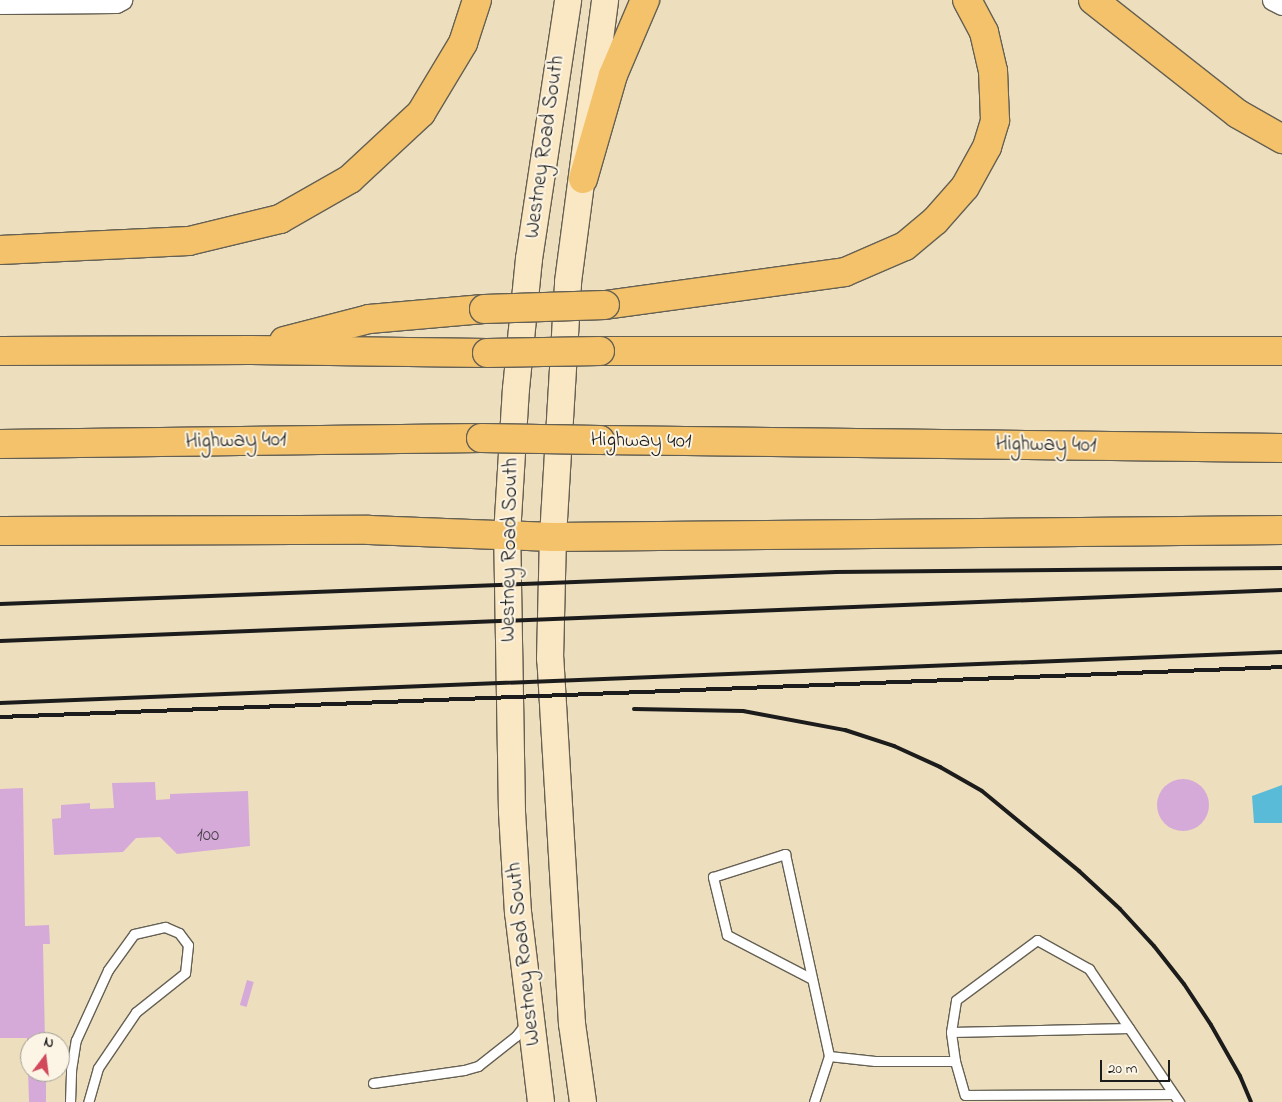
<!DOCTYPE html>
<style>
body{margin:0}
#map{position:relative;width:1282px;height:1102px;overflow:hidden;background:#eddfbd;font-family:"Indie Flower",sans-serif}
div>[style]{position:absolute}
.water>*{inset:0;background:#5abbd8}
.building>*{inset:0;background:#d5aad9;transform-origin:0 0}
.round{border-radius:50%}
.roads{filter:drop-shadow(1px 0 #656054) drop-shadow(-1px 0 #656054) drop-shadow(0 1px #656054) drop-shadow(0 -1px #656054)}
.lane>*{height:9px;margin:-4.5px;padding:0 4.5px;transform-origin:4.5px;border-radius:4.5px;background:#fff}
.street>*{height:19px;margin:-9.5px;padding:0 9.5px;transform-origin:9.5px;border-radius:9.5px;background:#fff}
.secondary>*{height:26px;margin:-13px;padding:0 13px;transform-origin:13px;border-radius:13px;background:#fae7c3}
.highway>*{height:28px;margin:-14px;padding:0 14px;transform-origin:14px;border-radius:14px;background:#f3c26a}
.rail>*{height:4px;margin:-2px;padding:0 2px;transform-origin:2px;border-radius:2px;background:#1c1c1c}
.bridges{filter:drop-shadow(1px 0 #656054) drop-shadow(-1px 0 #656054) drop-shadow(0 1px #656054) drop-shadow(0 -1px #656054)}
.highway-bridge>*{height:28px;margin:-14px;padding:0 14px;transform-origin:14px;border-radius:14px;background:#f3c26a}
span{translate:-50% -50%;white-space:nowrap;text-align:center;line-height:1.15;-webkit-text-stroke:4px #fcf5e5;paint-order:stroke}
.number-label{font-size:19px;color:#4a404b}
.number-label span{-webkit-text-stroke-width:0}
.street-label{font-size:21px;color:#1c1c1c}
.north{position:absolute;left:20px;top:1032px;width:50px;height:50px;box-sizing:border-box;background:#fcf5e5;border:1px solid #a29e95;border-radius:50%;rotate:15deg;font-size:14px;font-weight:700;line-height:20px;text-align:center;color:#1c1c1c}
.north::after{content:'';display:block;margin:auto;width:18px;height:22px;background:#d1495b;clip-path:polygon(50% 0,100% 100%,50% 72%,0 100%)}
.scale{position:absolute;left:1100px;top:1060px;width:70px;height:22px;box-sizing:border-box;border:2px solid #1c1c1c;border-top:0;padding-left:6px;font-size:15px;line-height:18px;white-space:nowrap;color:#1c1c1c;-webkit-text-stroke:4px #fcf5e5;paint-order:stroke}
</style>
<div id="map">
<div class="water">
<i style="clip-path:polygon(1282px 785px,1282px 823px,1254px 823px,1252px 796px)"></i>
</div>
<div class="building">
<i class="round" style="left:1157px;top:779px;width:52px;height:52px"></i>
<i style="clip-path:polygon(155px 782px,156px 800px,170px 799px,170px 794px,248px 791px,250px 846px,177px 854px,160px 837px,136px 838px,123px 852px,54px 855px,52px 819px,61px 818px,61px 805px,90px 803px,90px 809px,114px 808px,112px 783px)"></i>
<i style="clip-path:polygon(23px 788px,25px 926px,49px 925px,50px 944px,43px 944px,45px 1042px,30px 1042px,30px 1072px,46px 1072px,46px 1102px,29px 1102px,27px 1038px,0 1038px,0 789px)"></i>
<i style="left:247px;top:980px;width:7px;height:26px;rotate:16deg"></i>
</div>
<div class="roads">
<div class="lane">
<i style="left:812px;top:979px;width:96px;rotate:-152.6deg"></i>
<i style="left:727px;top:935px;width:60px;rotate:-103.6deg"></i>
<i style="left:713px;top:877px;width:76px;rotate:-17.7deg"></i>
<i style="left:785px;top:854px;width:207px;rotate:77.7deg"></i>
<i style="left:829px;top:1056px;width:48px;rotate:108.1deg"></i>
<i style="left:951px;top:1032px;width:178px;rotate:-1.3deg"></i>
<i style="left:829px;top:1056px;width:46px;rotate:6.2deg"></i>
<i style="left:875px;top:1061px;width:80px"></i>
<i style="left:955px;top:1061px;width:29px;rotate:-98deg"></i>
<i style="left:951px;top:1032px;width:32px;rotate:-81deg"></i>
<i style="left:956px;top:1000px;width:101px;rotate:-36.5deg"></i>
<i style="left:1037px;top:940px;width:60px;rotate:29.1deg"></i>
<i style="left:1089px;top:969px;width:161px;rotate:55.9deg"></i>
<i style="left:955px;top:1061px;width:35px;rotate:74deg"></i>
<i style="left:965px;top:1095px;width:208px;rotate:-0.3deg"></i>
<i style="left:373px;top:1083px;width:92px;rotate:-8.1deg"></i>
<i style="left:464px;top:1070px;width:15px;rotate:-16deg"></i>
<i style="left:478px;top:1066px;width:48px;rotate:-38.3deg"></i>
<i style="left:516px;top:1036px;width:16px;rotate:-52deg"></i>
<i style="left:70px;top:1102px;width:32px;rotate:-88deg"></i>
<i style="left:71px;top:1070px;width:30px;rotate:-81deg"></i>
<i style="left:76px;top:1040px;width:77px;rotate:-65.4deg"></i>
<i style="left:108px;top:970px;width:44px;rotate:-54.2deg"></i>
<i style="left:134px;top:934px;width:32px;rotate:-13deg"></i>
<i style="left:165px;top:927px;width:15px;rotate:23deg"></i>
<i style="left:179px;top:933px;width:15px;rotate:53deg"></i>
<i style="left:188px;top:945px;width:28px;rotate:96deg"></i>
<i style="left:185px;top:973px;width:63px;rotate:141.5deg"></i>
<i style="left:136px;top:1012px;width:68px;rotate:124.2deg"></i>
<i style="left:98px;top:1068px;width:35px;rotate:106deg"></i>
</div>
<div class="street">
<i style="left:1272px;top:0;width:11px;rotate:27deg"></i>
<i style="left:0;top:4px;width:116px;rotate:-0.5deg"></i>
<i style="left:116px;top:3px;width:7px;rotate:-27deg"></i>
</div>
<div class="secondary">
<i style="left:541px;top:1102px;width:190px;rotate:-96.9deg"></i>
<i style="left:518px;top:913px;width:101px;rotate:-93.4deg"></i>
<i style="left:512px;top:812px;width:277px;rotate:-91deg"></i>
<i style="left:507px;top:535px;width:146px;rotate:-86.5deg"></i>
<i style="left:516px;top:389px;width:131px;rotate:-84.3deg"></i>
<i style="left:529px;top:259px;width:262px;rotate:-81.4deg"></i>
<i style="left:583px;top:1102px;width:79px;rotate:-98deg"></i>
<i style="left:572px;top:1024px;width:366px;rotate:-93.4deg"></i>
<i style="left:550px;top:659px;width:122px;rotate:-88.6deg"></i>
<i style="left:553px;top:537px;width:255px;rotate:-86.6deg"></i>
<i style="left:568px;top:282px;width:284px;rotate:-82.5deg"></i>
</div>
<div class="highway">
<i style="left:1093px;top:0;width:184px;rotate:38.2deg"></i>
<i style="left:1238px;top:114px;width:51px;rotate:29.6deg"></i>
<i style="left:583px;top:179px;width:108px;rotate:-73.9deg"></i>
<i style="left:613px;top:75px;width:82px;rotate:-66.9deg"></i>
<i style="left:0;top:250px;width:189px;rotate:-2.7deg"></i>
<i style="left:189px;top:241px;width:94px;rotate:-13.6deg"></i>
<i style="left:280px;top:219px;width:81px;rotate:-29.7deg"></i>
<i style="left:350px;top:179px;width:97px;rotate:-42.9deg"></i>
<i style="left:421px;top:113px;width:82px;rotate:-59deg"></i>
<i style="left:463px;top:43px;width:45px;rotate:-72deg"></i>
<i style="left:605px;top:305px;width:242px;rotate:-7.8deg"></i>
<i style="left:845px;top:272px;width:65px;rotate:-23.4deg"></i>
<i style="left:905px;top:246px;width:39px;rotate:-40deg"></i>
<i style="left:935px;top:221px;width:45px;rotate:-48.6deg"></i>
<i style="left:965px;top:187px;width:46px;rotate:-61.2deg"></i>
<i style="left:987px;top:147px;width:28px;rotate:-73deg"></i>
<i style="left:995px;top:120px;width:49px;rotate:-92.3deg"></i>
<i style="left:993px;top:71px;width:40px;rotate:-103deg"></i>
<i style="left:984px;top:32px;width:36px;rotate:-118deg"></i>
<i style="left:284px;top:341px;width:88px;rotate:-14.5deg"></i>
<i style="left:369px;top:319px;width:115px;rotate:-5deg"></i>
<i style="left:0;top:351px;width:251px;rotate:-0.2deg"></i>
<i style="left:251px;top:350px;width:236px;rotate:0.7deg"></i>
<i style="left:600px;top:351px;width:682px"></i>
<i style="left:600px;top:440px;width:682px;rotate:0.67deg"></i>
<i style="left:0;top:444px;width:481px;rotate:-0.7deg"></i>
<i style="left:0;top:531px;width:369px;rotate:-0.2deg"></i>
<i style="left:369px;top:530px;width:184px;rotate:2.2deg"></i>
<i style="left:553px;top:537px;width:729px;rotate:-0.55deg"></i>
</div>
</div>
<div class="rail">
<i style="left:0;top:604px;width:837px;rotate:-2.19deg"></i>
<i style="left:836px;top:572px;width:446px;rotate:-0.5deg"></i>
<i style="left:0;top:641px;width:1283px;rotate:-2.28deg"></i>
<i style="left:0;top:703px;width:1283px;rotate:-2.28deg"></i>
<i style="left:634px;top:709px;width:109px;rotate:1.1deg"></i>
<i style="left:743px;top:711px;width:104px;rotate:10.6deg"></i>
<i style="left:845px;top:730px;width:52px;rotate:18.1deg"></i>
<i style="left:894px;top:746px;width:51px;rotate:24.5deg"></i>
<i style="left:940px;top:767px;width:48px;rotate:29.7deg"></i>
<i style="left:982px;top:791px;width:126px;rotate:39.5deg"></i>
<i style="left:1079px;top:871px;width:56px;rotate:42.8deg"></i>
<i style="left:1120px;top:909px;width:50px;rotate:47.4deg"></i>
<i style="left:1154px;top:946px;width:48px;rotate:51.7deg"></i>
<i style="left:1184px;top:984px;width:49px;rotate:56.6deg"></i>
<i style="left:1211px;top:1025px;width:59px;rotate:60.4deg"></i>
<i style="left:1240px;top:1076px;width:28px;rotate:67deg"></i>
<i style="left:0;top:717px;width:1283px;rotate:-2.23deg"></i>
</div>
<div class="bridges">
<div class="highway-bridge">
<i style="left:484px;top:309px;width:121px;rotate:-1.9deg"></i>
<i style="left:487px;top:353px;width:113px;rotate:-1deg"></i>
<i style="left:481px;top:438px;width:119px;rotate:1deg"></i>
</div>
</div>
<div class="number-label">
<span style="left:208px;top:836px">100</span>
</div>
<div class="street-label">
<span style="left:545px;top:147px;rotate:-82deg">Westney Road South</span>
<span style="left:236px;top:441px;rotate:-1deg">Highway 401</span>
<span style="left:641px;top:441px;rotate:1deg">Highway 401</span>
<span style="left:1046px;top:445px;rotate:1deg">Highway 401</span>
<span style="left:510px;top:550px;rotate:-89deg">Westney Road South</span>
<span style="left:524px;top:954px;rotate:-96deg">Westney Road South</span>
</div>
<div class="north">N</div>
<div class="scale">20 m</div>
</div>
